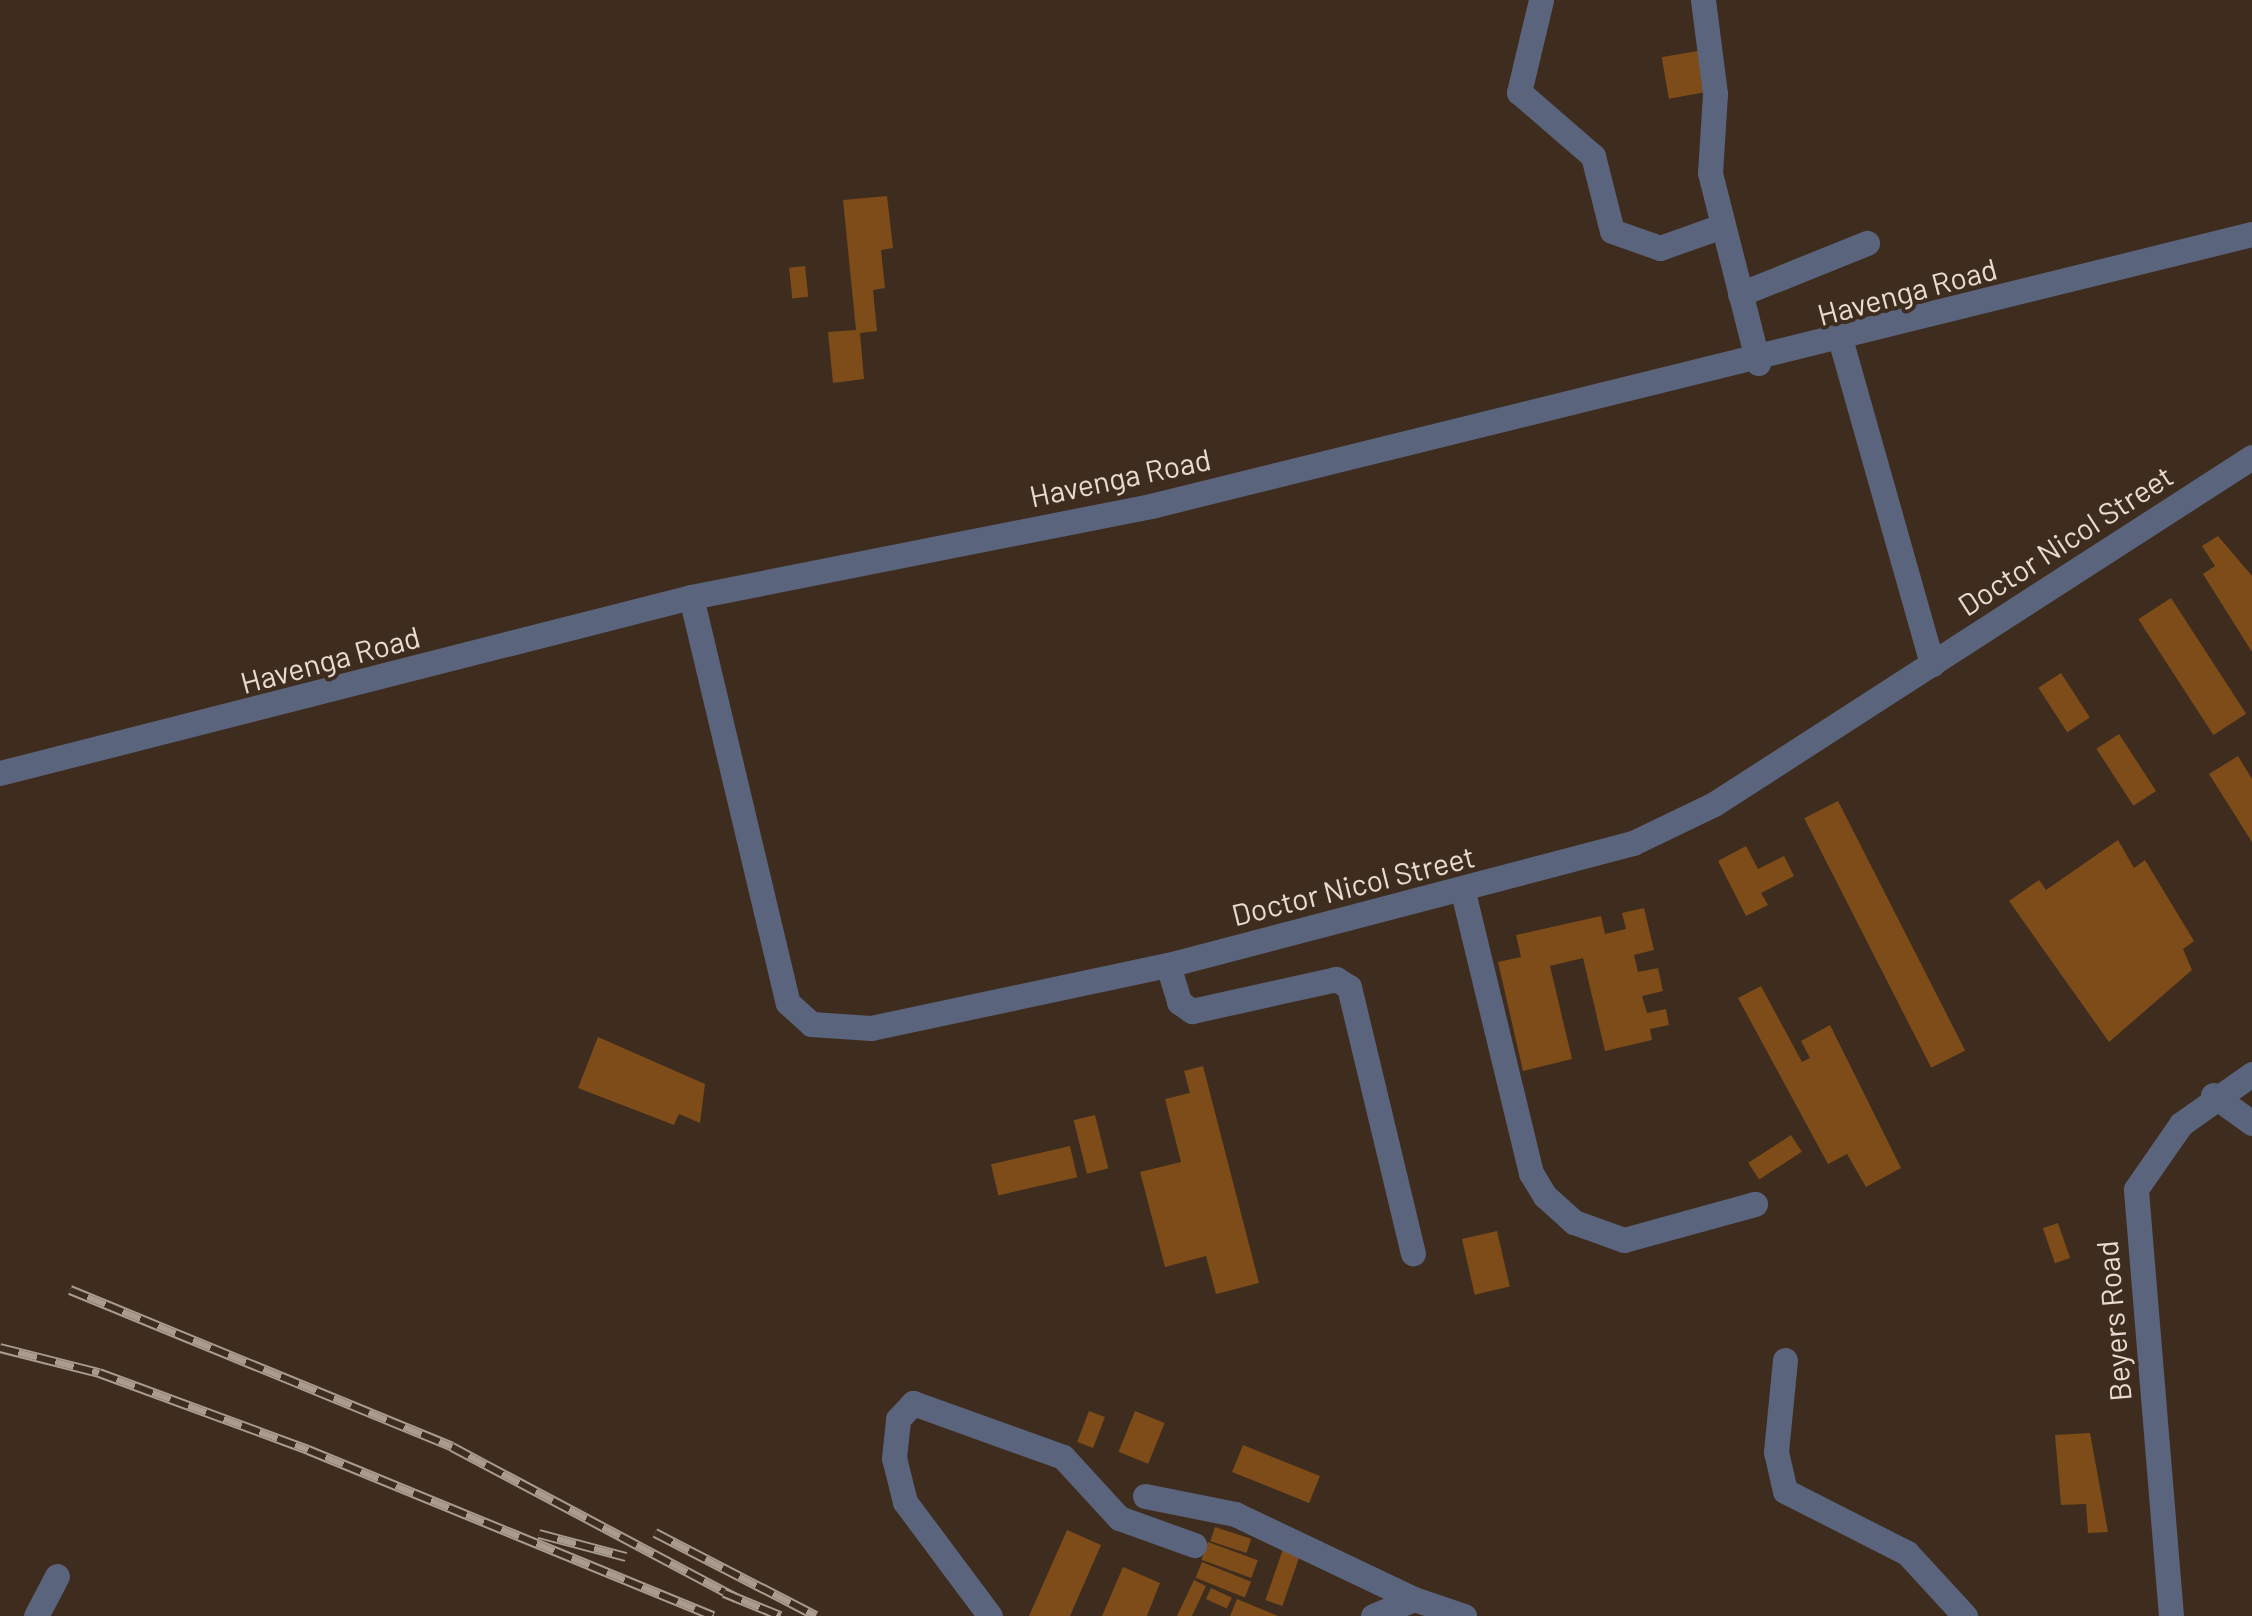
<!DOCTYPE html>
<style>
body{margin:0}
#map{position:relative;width:2252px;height:1616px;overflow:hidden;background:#3e2d1e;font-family:Barlow,sans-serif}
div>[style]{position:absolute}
.building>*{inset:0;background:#7d4c18;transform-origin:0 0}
.minor>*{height:25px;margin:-12.5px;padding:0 12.5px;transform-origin:12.5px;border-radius:12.5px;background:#5a647d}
.rail>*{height:10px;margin-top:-5px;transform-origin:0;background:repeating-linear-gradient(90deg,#3e2d1e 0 19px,#a99b90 0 38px);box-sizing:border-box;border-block:2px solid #a99b90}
span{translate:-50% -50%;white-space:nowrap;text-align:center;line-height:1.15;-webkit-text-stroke:8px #3e2d1e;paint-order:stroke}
.street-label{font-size:30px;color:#e7dbd2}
</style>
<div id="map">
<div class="building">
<i style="left:1703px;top:50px;width:42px;height:42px;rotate:80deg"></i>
<i style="clip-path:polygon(887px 196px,893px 248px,881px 250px,885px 288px,873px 290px,877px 331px,860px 333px,864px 379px,833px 383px,828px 332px,856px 330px,843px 200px)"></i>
<i style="left:805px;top:266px;width:31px;height:16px;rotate:84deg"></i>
<i style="clip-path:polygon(2218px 536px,2252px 576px,2252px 652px,2203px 574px,2215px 566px,2202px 546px)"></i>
<i style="left:2171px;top:598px;width:138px;height:39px;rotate:57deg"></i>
<i style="left:2061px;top:673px;width:53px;height:27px;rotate:57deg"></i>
<i style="left:2119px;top:734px;width:68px;height:27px;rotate:57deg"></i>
<i style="clip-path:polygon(2238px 756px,2252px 779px,2252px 842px,2209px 774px)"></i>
<i style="left:1838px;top:801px;width:280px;height:38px;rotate:63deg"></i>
<i style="clip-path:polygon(2118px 840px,2134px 868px,2145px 860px,2194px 941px,2183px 949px,2192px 970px,2109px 1042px,2009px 901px,2039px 880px,2046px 890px)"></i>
<i style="clip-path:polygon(1746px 846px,1758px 869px,1784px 856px,1794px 876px,1761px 893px,1768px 905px,1746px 916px,1718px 861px)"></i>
<i style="clip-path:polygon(1644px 908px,1654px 950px,1634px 955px,1638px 972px,1658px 968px,1663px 991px,1642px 996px,1647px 1013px,1666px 1009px,1669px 1025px,1650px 1029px,1652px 1040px,1605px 1051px,1583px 958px,1550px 966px,1572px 1059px,1523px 1071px,1498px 962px,1521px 957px,1516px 935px,1601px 916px,1605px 934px,1626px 929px,1622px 913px)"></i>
<i style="clip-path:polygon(1761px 986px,1802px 1062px,1810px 1058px,1801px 1041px,1830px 1025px,1901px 1168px,1866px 1187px,1847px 1154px,1828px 1164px,1738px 998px)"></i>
<i style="clip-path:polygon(598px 1037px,705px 1084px,700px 1123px,679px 1114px,674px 1125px,578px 1088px)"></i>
<i style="clip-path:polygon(1203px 1066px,1259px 1283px,1216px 1294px,1206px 1256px,1165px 1267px,1140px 1172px,1181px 1162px,1165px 1099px,1190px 1093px,1184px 1071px)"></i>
<i style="left:1095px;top:1115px;width:55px;height:22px;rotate:76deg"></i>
<i style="left:1791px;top:1135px;width:20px;height:51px;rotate:57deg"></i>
<i style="left:1070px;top:1146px;width:32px;height:81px;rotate:77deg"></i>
<i style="left:2058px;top:1223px;width:37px;height:16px;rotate:71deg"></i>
<i style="left:1497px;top:1231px;width:57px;height:36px;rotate:77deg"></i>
<i style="left:1089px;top:1411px;width:17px;height:33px;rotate:21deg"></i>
<i style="left:1135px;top:1411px;width:32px;height:44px;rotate:22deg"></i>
<i style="clip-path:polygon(2090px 1433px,2108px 1532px,2088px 1533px,2086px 1504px,2061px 1505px,2055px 1435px)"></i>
<i style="left:1243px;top:1445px;width:83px;height:29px;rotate:22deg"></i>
<i style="left:1215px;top:1527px;width:38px;height:15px;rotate:18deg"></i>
<i style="clip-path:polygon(1067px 1530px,1101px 1545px,1070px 1616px,1029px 1616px)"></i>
<i style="left:1208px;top:1542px;width:53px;height:19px;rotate:20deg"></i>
<i style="left:1283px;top:1549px;width:18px;height:54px;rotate:19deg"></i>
<i style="left:1202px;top:1562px;width:53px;height:17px;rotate:22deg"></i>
<i style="clip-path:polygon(1123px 1567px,1160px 1583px,1147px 1616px,1102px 1616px)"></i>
<i style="clip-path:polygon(1194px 1580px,1206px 1586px,1192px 1616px,1177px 1616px)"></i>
<i style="left:1211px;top:1588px;width:23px;height:12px;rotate:25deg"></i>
<i style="clip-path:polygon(1237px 1599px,1278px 1616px,1230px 1616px)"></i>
</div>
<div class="minor">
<i style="left:1541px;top:0;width:95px;rotate:103.4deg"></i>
<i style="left:1519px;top:92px;width:98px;rotate:40.9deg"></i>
<i style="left:1593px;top:156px;width:77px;rotate:75.8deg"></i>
<i style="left:1612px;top:231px;width:51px;rotate:19.5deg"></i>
<i style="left:1660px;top:248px;width:63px;rotate:-19.6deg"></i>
<i style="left:1703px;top:0;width:95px;rotate:82.7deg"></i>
<i style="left:1715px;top:94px;width:79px;rotate:93.6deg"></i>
<i style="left:1710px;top:173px;width:196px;rotate:75.8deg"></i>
<i style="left:1740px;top:294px;width:137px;rotate:-21.9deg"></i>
<i style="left:1841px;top:342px;width:335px;rotate:74.2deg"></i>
<i style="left:691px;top:597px;width:417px;rotate:76.6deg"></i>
<i style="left:788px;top:1003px;width:31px;rotate:42deg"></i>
<i style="left:811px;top:1024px;width:60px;rotate:3.8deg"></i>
<i style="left:871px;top:1028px;width:304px;rotate:-12deg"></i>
<i style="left:1168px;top:965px;width:481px;rotate:-14.7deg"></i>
<i style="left:1633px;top:843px;width:90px;rotate:-25.7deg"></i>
<i style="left:1714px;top:804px;width:640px;rotate:-32.82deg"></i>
<i style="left:0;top:773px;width:713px;rotate:-14.29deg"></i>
<i style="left:691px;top:597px;width:469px;rotate:-11.2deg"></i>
<i style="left:1151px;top:506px;width:1134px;rotate:-13.88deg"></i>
<i style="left:1463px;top:892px;width:289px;rotate:76.4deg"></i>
<i style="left:1531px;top:1173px;width:27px;rotate:59deg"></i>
<i style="left:1545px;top:1196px;width:39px;rotate:42deg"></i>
<i style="left:1574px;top:1222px;width:53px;rotate:19.8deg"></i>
<i style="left:1624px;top:1240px;width:136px;rotate:-15.4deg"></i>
<i style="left:1168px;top:965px;width:39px;rotate:73deg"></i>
<i style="left:1179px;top:1002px;width:16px;rotate:35deg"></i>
<i style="left:1192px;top:1011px;width:148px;rotate:-12.5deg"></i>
<i style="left:1336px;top:979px;width:15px;rotate:32deg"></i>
<i style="left:1349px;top:987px;width:274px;rotate:76.5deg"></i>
<i style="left:2213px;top:1095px;width:48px;rotate:35.7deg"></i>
<i style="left:1785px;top:1360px;width:92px;rotate:95.6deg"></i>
<i style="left:1776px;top:1452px;width:40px;rotate:77deg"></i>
<i style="left:1785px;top:1491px;width:137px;rotate:26.9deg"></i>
<i style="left:1907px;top:1553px;width:86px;rotate:47.4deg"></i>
<i style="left:1145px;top:1496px;width:92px;rotate:11.3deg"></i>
<i style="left:1235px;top:1514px;width:198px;rotate:25.4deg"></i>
<i style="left:36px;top:1616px;width:45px;rotate:-62.3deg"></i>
<i style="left:990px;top:1616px;width:142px;rotate:-126.7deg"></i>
<i style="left:905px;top:1502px;width:45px;rotate:-104deg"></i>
<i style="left:894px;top:1458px;width:39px;rotate:-84deg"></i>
<i style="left:898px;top:1419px;width:22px;rotate:-47deg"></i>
<i style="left:913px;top:1403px;width:159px;rotate:19.8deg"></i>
<i style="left:1063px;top:1457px;width:83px;rotate:47.4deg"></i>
<i style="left:1119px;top:1518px;width:80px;rotate:19.8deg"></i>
<i style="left:1373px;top:1616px;width:44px;rotate:-22.5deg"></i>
<i style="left:1414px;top:1599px;width:53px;rotate:18.8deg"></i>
<i style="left:2171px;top:1616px;width:428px;rotate:-94.7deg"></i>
<i style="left:2136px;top:1189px;width:79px;rotate:-55.3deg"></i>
<i style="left:2181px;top:1124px;width:87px;rotate:-35.2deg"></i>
</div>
<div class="rail">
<i style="left:70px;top:1290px;width:413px;rotate:22.3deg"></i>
<i style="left:452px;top:1447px;width:322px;rotate:28deg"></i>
<i style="left:0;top:1348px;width:102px;rotate:14.2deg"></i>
<i style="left:99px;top:1373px;width:223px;rotate:20.2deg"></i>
<i style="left:308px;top:1450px;width:438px;rotate:22.3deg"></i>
<i style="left:655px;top:1533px;width:181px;rotate:27.3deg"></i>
<i style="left:539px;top:1534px;width:90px;rotate:14.8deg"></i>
<i style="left:724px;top:1593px;width:61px;rotate:22.3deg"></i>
</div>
<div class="street-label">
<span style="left:1907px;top:291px;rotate:-15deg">Havenga Road</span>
<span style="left:1120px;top:477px;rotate:-12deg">Havenga Road</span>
<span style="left:2065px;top:540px;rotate:-33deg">Doctor Nicol Street</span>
<span style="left:330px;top:659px;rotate:-15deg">Havenga Road</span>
<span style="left:1353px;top:885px;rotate:-14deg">Doctor Nicol Street</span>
<span style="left:2113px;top:1321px;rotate:-95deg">Beyers Road</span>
</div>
</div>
